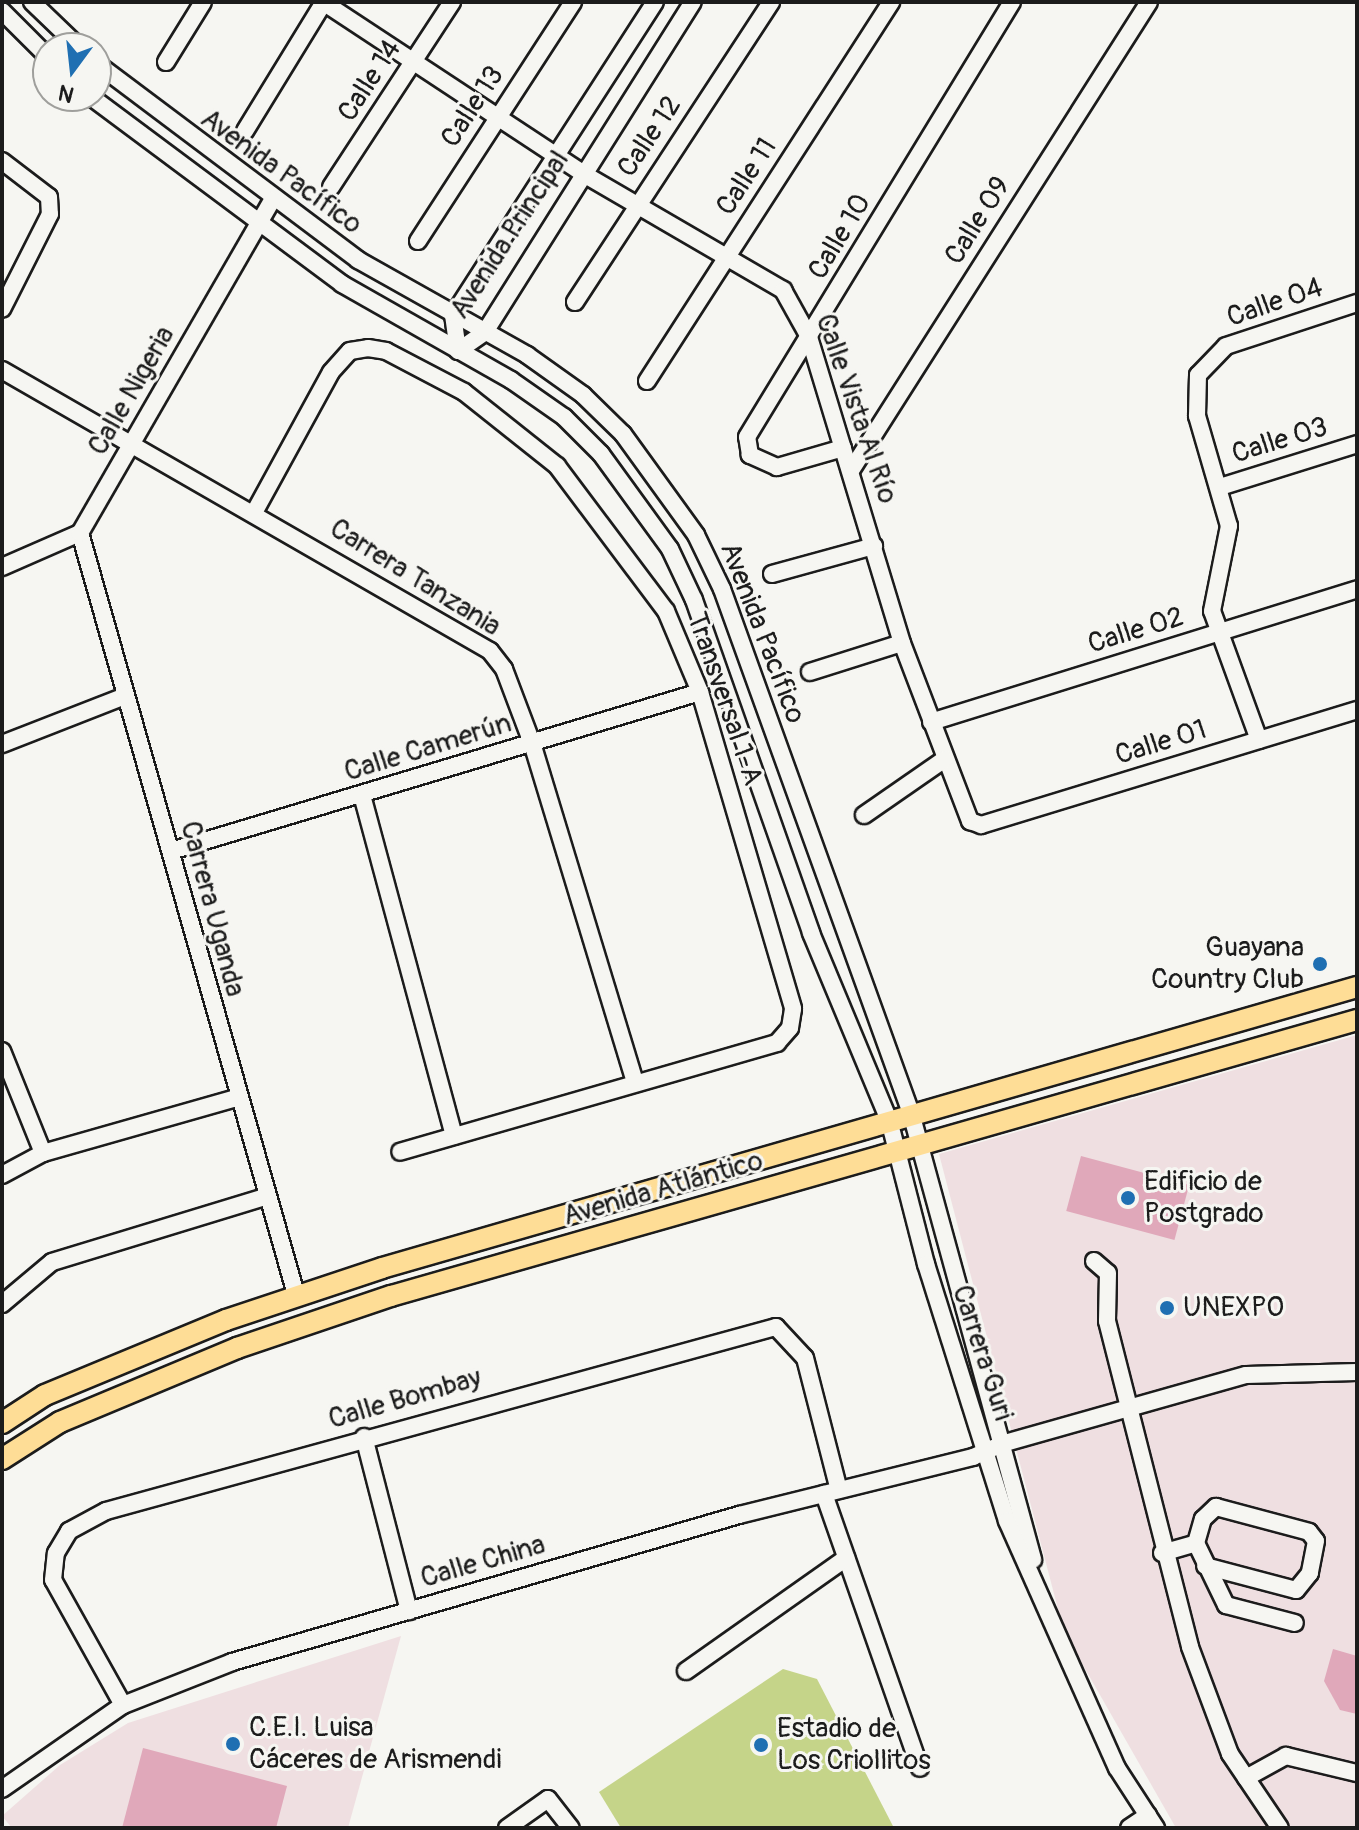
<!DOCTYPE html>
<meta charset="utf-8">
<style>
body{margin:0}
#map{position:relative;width:1359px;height:1830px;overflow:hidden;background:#f6f6f2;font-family:Pangolin,sans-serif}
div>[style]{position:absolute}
.built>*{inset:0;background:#efdfe1}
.green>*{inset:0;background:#c5d489}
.building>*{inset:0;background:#e0a8ba;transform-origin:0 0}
.roads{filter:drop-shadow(2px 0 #1c1c1c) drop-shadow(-2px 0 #1c1c1c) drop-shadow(0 2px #1c1c1c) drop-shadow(0 -2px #1c1c1c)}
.minor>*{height:16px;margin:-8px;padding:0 8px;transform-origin:8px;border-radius:8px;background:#f6f6f2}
.major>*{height:20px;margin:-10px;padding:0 10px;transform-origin:10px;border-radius:10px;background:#fedd96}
.dots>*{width:22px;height:22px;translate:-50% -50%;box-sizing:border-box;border:4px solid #f6f6f2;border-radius:50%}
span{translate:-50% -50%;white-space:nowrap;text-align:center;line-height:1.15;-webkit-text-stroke:6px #f6f6f2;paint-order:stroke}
.street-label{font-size:28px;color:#1c1c1c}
.poi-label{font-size:28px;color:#1c1c1c}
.right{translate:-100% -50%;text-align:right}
.left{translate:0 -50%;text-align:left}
.frame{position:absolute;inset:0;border:4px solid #1c1c1c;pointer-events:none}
.north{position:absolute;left:32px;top:32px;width:80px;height:80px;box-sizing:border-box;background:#f6f6f2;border:2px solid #9f9f9c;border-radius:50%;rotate:195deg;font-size:22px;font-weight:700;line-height:32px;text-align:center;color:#1c1c1c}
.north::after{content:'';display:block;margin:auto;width:28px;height:36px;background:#1f6fb2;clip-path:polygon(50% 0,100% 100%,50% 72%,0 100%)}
</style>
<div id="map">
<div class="built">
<i style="clip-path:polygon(1357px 1035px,1357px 1828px,1176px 1828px,1064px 1632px,939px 1154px)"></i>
<i style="clip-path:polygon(401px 1636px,348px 1828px,12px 1828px,2px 1816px,60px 1765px,128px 1723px)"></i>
</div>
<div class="green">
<i style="clip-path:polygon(783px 1669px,817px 1679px,894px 1828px,621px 1828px,599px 1792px)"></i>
</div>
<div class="building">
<i style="left:1081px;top:1156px;width:112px;height:57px;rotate:15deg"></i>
<i style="clip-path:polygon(1333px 1649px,1357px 1656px,1357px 1714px,1340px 1710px,1324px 1681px)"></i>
<i style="clip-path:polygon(143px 1748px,287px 1786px,276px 1828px,122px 1828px)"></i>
</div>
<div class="roads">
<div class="minor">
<i style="left:32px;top:2px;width:66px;rotate:43.8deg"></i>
<i style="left:323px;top:2px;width:310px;rotate:33.4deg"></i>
<i style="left:582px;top:173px;width:233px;rotate:30.2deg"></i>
<i style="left:783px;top:290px;width:54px;rotate:61deg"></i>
<i style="left:809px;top:337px;width:320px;rotate:73.1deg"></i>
<i style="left:902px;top:643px;width:191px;rotate:69.1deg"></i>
<i style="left:970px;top:821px;width:12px;rotate:20deg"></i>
<i style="left:981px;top:825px;width:393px;rotate:-17deg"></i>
<i style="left:655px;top:2px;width:373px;rotate:122.8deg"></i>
<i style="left:453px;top:315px;width:36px;rotate:82deg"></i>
<i style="left:458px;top:351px;width:33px;rotate:-35deg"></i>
<i style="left:485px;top:332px;width:390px;rotate:-57.8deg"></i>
<i style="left:2px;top:11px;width:65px;rotate:45deg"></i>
<i style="left:166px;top:62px;width:70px;rotate:-58.3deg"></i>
<i style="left:96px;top:63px;width:328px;rotate:36.9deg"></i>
<i style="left:358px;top:260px;width:194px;rotate:29.3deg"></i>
<i style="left:527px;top:355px;width:69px;rotate:35.5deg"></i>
<i style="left:583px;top:395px;width:56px;rotate:44.3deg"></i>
<i style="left:623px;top:434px;width:125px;rotate:54.1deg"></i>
<i style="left:696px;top:535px;width:60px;rotate:64.3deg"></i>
<i style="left:722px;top:589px;width:557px;rotate:70.17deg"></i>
<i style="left:911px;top:1113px;width:463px;rotate:74.7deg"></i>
<i style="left:90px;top:96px;width:314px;rotate:36.7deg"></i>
<i style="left:342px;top:284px;width:194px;rotate:29.6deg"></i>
<i style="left:511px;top:380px;width:65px;rotate:34.9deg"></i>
<i style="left:564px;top:417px;width:52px;rotate:45deg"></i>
<i style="left:601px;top:454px;width:117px;rotate:54deg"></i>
<i style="left:670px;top:549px;width:56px;rotate:64.8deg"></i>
<i style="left:694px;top:600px;width:353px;rotate:70.6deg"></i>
<i style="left:811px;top:933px;width:203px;rotate:67.4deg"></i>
<i style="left:889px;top:1120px;width:149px;rotate:75.6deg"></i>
<i style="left:926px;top:1264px;width:269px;rotate:72.5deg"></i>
<i style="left:1007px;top:1521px;width:270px;rotate:66deg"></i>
<i style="left:1117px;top:1768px;width:72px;rotate:57deg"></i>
<i style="left:245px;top:131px;width:151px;rotate:-58.5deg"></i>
<i style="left:2px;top:161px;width:59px;rotate:37.5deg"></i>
<i style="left:49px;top:197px;width:17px;rotate:87deg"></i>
<i style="left:50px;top:214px;width:106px;rotate:116.8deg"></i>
<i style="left:331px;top:187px;width:221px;rotate:-56.8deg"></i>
<i style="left:418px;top:241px;width:285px;rotate:-57deg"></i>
<i style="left:575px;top:302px;width:358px;rotate:-56.8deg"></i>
<i style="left:2px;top:370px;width:563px;rotate:29.93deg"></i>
<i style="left:490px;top:651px;width:23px;rotate:52deg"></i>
<i style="left:504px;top:669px;width:79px;rotate:69.3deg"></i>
<i style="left:532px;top:743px;width:355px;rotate:73.1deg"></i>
<i style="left:647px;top:381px;width:451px;rotate:-57.2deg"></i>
<i style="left:843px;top:448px;width:69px;rotate:163.9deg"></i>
<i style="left:777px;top:467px;width:30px;rotate:-156deg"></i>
<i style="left:750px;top:455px;width:18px;rotate:-99deg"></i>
<i style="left:747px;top:437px;width:509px;rotate:-58.65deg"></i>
<i style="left:852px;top:469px;width:553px;rotate:-57.54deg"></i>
<i style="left:1220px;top:487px;width:144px;rotate:-17.4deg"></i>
<i style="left:255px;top:511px;width:158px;rotate:-61.3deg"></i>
<i style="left:331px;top:372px;width:28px;rotate:-48deg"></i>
<i style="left:350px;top:351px;width:18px;rotate:-9deg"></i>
<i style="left:368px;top:348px;width:18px;rotate:9deg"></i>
<i style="left:386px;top:351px;width:88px;rotate:27.7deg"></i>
<i style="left:464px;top:392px;width:119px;rotate:38.5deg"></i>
<i style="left:557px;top:466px;width:181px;rotate:53.1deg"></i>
<i style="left:666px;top:611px;width:88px;rotate:67.2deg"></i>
<i style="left:700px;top:692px;width:330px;rotate:73.6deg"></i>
<i style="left:793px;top:1009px;width:19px;rotate:99deg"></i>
<i style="left:790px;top:1028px;width:20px;rotate:131deg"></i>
<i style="left:777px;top:1043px;width:392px;rotate:163.9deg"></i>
<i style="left:80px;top:533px;width:795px;rotate:74.16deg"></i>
<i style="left:2px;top:567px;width:85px;rotate:-23.6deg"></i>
<i style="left:80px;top:533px;width:384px;rotate:-60deg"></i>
<i style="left:772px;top:574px;width:106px;rotate:-15.4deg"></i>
<i style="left:810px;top:672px;width:96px;rotate:-17.5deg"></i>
<i style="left:931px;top:722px;width:446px;rotate:-17.3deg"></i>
<i style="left:1259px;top:740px;width:137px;rotate:-110deg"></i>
<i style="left:1212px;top:611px;width:87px;rotate:-78.7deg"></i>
<i style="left:1229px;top:526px;width:115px;rotate:-106.2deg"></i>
<i style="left:1197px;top:416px;width:41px;rotate:-88.6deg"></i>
<i style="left:1198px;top:375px;width:40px;rotate:-46deg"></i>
<i style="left:1226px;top:346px;width:138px;rotate:-18.2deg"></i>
<i style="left:2px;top:744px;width:132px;rotate:-21.3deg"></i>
<i style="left:362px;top:795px;width:353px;rotate:74.9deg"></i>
<i style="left:864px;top:815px;width:98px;rotate:-34.7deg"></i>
<i style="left:171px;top:851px;width:552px;rotate:-16.73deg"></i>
<i style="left:2px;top:1051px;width:110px;rotate:68.1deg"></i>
<i style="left:2px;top:1175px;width:47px;rotate:-28.2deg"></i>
<i style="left:43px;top:1153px;width:201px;rotate:-15.9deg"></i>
<i style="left:1094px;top:1261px;width:18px;rotate:41deg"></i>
<i style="left:1108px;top:1273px;width:48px;rotate:91.2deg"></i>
<i style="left:1107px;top:1321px;width:336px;rotate:75.7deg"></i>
<i style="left:1190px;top:1647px;width:114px;rotate:69.5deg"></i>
<i style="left:1230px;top:1754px;width:89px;rotate:56deg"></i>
<i style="left:2px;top:1304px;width:65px;rotate:-40deg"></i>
<i style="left:52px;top:1262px;width:223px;rotate:-17deg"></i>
<i style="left:364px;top:1437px;width:180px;rotate:75.5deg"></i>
<i style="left:824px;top:1494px;width:290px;rotate:70.7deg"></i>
<i style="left:1196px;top:1543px;width:25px;rotate:-74deg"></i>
<i style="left:1203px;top:1519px;width:18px;rotate:-43deg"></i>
<i style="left:1216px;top:1507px;width:96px;rotate:15deg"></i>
<i style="left:1309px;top:1532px;width:11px;rotate:52deg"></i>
<i style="left:1316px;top:1541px;width:33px;rotate:101deg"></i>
<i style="left:1310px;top:1573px;width:22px;rotate:129deg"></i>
<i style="left:1296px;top:1590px;width:94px;rotate:-165.2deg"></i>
<i style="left:1162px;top:1553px;width:35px;rotate:-16deg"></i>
<i style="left:1196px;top:1543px;width:69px;rotate:64.2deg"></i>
<i style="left:1226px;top:1605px;width:71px;rotate:14.6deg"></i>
<i style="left:686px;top:1671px;width:196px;rotate:-35.2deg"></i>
<i style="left:123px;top:1705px;width:143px;rotate:-119.2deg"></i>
<i style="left:53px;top:1580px;width:27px;rotate:-84deg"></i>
<i style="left:56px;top:1553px;width:26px;rotate:-59deg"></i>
<i style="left:69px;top:1531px;width:42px;rotate:-28.4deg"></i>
<i style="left:106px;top:1511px;width:695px;rotate:-15.36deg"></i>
<i style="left:776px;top:1327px;width:42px;rotate:46.9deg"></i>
<i style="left:805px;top:1358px;width:136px;rotate:75.6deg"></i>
<i style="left:1246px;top:1778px;width:46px;rotate:-28.8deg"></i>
<i style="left:1286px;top:1756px;width:73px;rotate:13.5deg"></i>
<i style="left:2px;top:1789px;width:147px;rotate:-34.8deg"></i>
<i style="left:123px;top:1705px;width:117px;rotate:-21.5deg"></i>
<i style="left:232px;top:1662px;width:528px;rotate:-16.17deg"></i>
<i style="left:739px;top:1515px;width:241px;rotate:-13.9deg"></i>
<i style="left:973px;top:1457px;width:35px;rotate:-24deg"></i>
<i style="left:1005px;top:1443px;width:250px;rotate:-15.8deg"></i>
<i style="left:1246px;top:1375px;width:111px;rotate:-1.5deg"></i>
<i style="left:507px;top:1828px;width:50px;rotate:-35.3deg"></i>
<i style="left:548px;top:1799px;width:37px;rotate:52deg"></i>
<i style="left:1129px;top:1828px;width:23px;rotate:-34deg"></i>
</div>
<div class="major">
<i style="left:2px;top:1423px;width:51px;rotate:-33.1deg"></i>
<i style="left:45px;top:1395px;width:196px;rotate:-22.5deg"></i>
<i style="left:226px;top:1320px;width:164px;rotate:-18.4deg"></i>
<i style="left:382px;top:1268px;width:1015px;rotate:-16.08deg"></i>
<i style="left:2px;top:1459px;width:69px;rotate:-32.5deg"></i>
<i style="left:60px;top:1422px;width:192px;rotate:-22.7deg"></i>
<i style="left:237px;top:1348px;width:163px;rotate:-18.7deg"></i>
<i style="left:391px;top:1296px;width:1005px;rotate:-15.95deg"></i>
</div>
</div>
<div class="dots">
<i style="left:1320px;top:964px;background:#1f6fb2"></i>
<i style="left:1128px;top:1198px;background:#1f6fb2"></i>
<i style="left:1167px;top:1308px;background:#1f6fb2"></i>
<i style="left:233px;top:1744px;background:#1f6fb2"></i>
<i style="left:761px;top:1745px;background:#1f6fb2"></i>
</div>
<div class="street-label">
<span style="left:370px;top:81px;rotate:-57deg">Calle 14</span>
<span style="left:473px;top:107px;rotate:-57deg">Calle 13</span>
<span style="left:650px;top:137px;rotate:-56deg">Calle 12</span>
<span style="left:281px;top:172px;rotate:36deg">Avenida Pacífico</span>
<span style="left:747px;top:177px;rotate:-57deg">Calle 11</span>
<span style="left:978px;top:221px;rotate:-58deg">Calle 09</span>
<span style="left:510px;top:235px;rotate:-57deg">Avenida Principal</span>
<span style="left:840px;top:237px;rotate:-59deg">Calle 10</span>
<span style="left:1275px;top:303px;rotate:-19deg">Calle 04</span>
<span style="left:132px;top:391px;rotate:-60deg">Calle Nigeria</span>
<span style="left:856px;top:409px;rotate:71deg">Calle Vista Al Río</span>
<span style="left:1280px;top:441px;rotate:-17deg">Calle 03</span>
<span style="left:415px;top:578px;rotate:32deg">Carrera Tanzania</span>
<span style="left:1136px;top:631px;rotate:-17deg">Calle 02</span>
<span style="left:762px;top:633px;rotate:69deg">Avenida Pacífico</span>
<span style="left:724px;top:699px;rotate:71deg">Transversal 1-A</span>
<span style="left:1161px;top:743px;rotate:-17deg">Calle 01</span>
<span style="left:428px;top:748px;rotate:-17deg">Calle Camerún</span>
<span style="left:212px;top:909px;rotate:75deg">Carrera Uganda</span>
<span style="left:663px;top:1189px;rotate:-16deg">Avenida Atlántico</span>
<span style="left:982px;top:1353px;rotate:72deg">Carrera Guri</span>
<span style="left:405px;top:1399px;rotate:-16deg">Calle Bombay</span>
<span style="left:483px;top:1562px;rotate:-16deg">Calle China</span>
</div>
<div class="poi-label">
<span class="right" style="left:1304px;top:964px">Guayana<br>Country Club</span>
<span class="left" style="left:1144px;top:1198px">Edificio de<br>Postgrado</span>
<span class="left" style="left:1183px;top:1308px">UNEXPO</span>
<span class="left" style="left:249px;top:1744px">C.E.I. Luisa<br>Cáceres de Arismendi</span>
<span class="left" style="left:777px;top:1745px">Estadio de<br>Los Criollitos</span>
</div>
<div class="frame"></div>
<div class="north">N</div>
</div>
